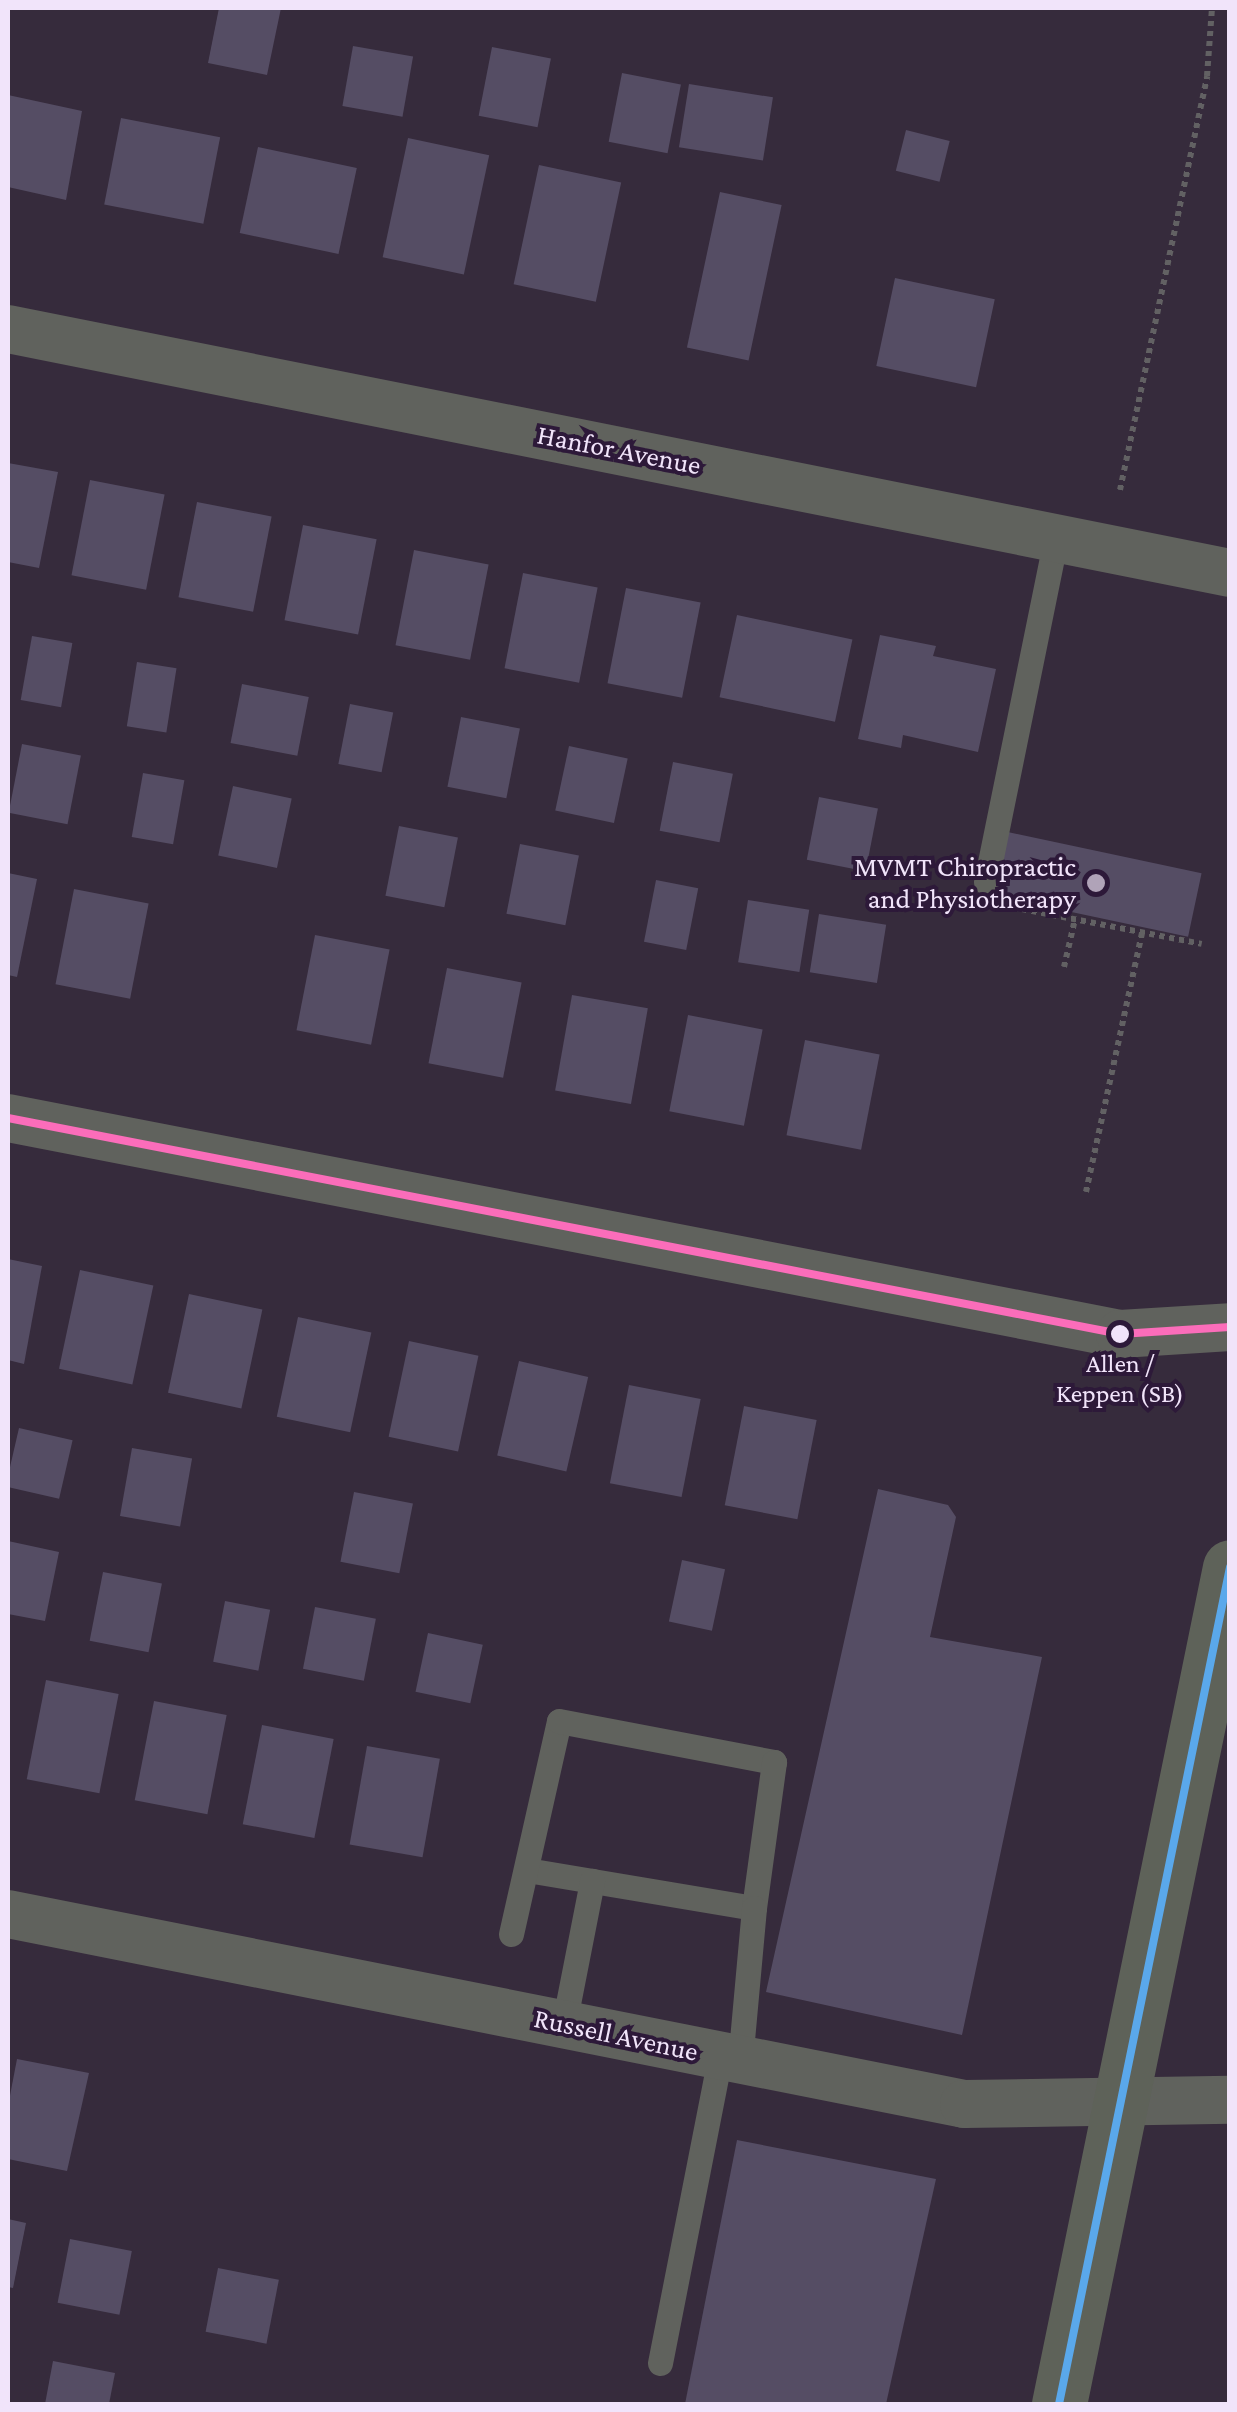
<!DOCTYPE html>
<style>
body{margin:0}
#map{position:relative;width:1237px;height:2412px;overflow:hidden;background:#362b3c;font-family:"Crimson Pro",serif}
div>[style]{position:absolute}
.building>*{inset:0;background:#554d64;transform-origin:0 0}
.path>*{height:6px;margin-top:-3px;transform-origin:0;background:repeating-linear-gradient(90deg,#626163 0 5px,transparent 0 10px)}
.service>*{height:25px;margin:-12.5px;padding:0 12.5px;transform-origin:12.5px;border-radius:12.5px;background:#60625d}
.minor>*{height:48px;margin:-24px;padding:0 24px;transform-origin:24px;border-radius:24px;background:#60625d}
.secondary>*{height:55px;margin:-27.5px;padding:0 27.5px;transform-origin:27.5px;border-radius:27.5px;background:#5e6259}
.bus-1>*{height:8px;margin:-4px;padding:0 4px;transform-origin:4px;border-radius:4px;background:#fb6dba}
.bus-2>*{height:8px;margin:-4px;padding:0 4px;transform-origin:4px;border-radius:4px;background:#5aa8eb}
.dots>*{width:28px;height:28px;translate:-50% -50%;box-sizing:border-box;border:5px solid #2d1939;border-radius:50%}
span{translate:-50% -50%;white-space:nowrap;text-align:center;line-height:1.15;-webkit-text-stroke:8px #2d1939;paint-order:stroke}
.bus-label{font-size:26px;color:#f1e4fa}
.street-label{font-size:28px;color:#f1e4fa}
.poi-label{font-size:28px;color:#f1e4fa}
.right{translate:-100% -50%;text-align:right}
.frame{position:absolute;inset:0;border:10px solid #f1e4fa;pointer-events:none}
</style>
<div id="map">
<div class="building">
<i style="clip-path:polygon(219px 8px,281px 8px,267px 75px,208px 63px)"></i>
<i style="left:353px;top:46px;width:61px;height:61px;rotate:10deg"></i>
<i style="left:492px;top:47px;width:60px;height:70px;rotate:11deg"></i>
<i style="left:622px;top:73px;width:60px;height:70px;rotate:11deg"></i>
<i style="left:689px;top:84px;width:85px;height:64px;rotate:9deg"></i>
<i style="clip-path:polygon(8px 95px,82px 111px,66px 200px,8px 187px)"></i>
<i style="left:121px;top:118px;width:101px;height:88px;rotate:11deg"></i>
<i style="left:906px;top:130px;width:45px;height:42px;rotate:14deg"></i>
<i style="left:408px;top:138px;width:83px;height:122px;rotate:12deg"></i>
<i style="left:258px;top:147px;width:101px;height:88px;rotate:12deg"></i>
<i style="left:539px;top:165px;width:84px;height:122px;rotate:12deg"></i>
<i style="left:720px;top:192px;width:63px;height:159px;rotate:12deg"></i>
<i style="left:895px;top:278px;width:102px;height:90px;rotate:12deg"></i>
<i style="clip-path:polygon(8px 463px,58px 472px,39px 568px,8px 562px)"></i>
<i style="left:90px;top:480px;width:76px;height:97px;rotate:11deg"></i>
<i style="left:197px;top:502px;width:76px;height:97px;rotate:11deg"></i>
<i style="left:303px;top:525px;width:75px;height:97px;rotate:11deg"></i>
<i style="left:414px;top:550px;width:76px;height:97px;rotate:11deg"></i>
<i style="left:523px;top:573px;width:76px;height:97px;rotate:11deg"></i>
<i style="left:626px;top:588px;width:76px;height:97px;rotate:11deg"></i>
<i style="left:737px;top:615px;width:118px;height:84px;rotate:12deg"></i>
<i style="clip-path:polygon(880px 635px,936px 646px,933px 656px,996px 669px,978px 752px,903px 735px,901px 748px,858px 739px)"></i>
<i style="left:32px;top:636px;width:41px;height:65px;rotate:10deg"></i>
<i style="left:137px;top:662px;width:40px;height:65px;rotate:9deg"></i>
<i style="left:242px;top:684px;width:68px;height:60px;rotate:11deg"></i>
<i style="left:350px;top:704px;width:44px;height:61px;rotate:11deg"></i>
<i style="left:461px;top:717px;width:60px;height:71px;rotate:11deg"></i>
<i style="left:22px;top:744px;width:60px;height:70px;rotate:11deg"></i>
<i style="left:569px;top:746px;width:60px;height:66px;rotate:12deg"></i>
<i style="left:673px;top:762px;width:61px;height:70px;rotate:11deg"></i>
<i style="left:143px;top:773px;width:42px;height:65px;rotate:10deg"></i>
<i style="left:233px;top:786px;width:60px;height:71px;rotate:12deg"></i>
<i style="left:819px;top:797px;width:60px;height:64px;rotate:11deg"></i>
<i style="left:399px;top:826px;width:60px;height:71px;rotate:11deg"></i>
<i style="left:1003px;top:831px;width:203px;height:65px;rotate:12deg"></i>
<i style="left:520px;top:844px;width:60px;height:71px;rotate:11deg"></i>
<i style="clip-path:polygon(8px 873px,37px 879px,17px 977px,8px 975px)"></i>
<i style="left:656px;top:880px;width:43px;height:63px;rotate:11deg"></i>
<i style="left:74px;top:889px;width:76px;height:97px;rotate:11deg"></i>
<i style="left:748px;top:900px;width:62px;height:63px;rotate:9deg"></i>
<i style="left:819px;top:914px;width:68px;height:59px;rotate:9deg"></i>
<i style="left:315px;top:935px;width:76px;height:97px;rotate:11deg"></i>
<i style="left:447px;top:968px;width:76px;height:97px;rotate:11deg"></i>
<i style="left:572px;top:995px;width:77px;height:97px;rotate:10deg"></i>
<i style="left:688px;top:1015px;width:76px;height:98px;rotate:11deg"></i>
<i style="left:805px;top:1040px;width:76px;height:97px;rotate:11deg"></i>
<i style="clip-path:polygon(8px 1259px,42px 1266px,24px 1364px,8px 1360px)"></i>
<i style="left:80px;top:1270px;width:75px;height:101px;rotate:12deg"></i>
<i style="left:189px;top:1294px;width:75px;height:101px;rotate:12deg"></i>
<i style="left:298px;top:1317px;width:75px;height:102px;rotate:12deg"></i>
<i style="left:409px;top:1341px;width:71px;height:98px;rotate:12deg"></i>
<i style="left:519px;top:1361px;width:71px;height:97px;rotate:13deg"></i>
<i style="left:629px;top:1385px;width:73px;height:100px;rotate:11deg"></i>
<i style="left:744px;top:1406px;width:74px;height:101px;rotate:11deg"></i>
<i style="left:19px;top:1428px;width:55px;height:60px;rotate:13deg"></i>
<i style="left:132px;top:1448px;width:61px;height:69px;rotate:10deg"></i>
<i style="clip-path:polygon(878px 1489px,948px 1505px,956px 1517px,930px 1637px,1042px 1657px,962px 2035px,766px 1992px)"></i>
<i style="left:354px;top:1492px;width:60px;height:71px;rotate:11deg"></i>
<i style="clip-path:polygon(8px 1541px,59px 1552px,45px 1621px,8px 1614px)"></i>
<i style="left:682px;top:1560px;width:44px;height:63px;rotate:12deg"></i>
<i style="left:103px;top:1572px;width:60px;height:70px;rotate:11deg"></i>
<i style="left:225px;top:1601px;width:46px;height:62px;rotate:11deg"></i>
<i style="left:315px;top:1607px;width:62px;height:63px;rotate:11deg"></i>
<i style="left:428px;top:1633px;width:56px;height:60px;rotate:12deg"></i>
<i style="left:46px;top:1680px;width:74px;height:101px;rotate:11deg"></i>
<i style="left:154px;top:1701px;width:74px;height:101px;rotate:11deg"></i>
<i style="left:262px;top:1725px;width:73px;height:101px;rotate:11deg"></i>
<i style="left:367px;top:1746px;width:74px;height:100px;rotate:10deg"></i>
<i style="clip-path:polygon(17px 2059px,89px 2073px,67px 2171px,8px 2159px,8px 2106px)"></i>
<i style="clip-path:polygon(737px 2140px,936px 2179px,886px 2404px,685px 2404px)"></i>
<i style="clip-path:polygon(8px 2219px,26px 2223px,13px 2288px,8px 2287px)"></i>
<i style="left:70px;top:2239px;width:63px;height:65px;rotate:11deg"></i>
<i style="left:218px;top:2268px;width:62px;height:65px;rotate:11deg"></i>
<i style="clip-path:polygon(53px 2361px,115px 2373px,109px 2404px,45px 2404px)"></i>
</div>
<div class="path">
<i style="left:1120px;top:490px;width:423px;rotate:-78.1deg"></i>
<i style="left:1207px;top:76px;width:68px;rotate:-85.8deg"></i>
<i style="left:1022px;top:909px;width:183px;rotate:11deg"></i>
<i style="left:1064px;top:967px;width:49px;rotate:-77.1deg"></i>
<i style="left:1086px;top:1192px;width:266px;rotate:-77.8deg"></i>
</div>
<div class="service">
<i style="left:986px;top:882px;width:351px;rotate:-78.5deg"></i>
<i style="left:527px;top:1870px;width:230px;rotate:9.5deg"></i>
<i style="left:511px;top:1934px;width:218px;rotate:-77.3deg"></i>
<i style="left:559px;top:1721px;width:219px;rotate:10.8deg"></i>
<i style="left:774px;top:1762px;width:147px;rotate:97.8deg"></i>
<i style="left:754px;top:1908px;width:154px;rotate:95.2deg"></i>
<i style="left:564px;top:2024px;width:146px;rotate:-78.9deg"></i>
<i style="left:660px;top:2363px;width:313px;rotate:-78.9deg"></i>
</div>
<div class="minor">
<i style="left:8px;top:329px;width:1246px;rotate:11.29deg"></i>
<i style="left:8px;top:1118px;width:1133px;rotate:10.99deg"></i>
<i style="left:1120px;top:1334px;width:110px;rotate:-3.6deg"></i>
<i style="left:8px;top:1914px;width:975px;rotate:11.24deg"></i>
<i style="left:964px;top:2104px;width:266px;rotate:-0.9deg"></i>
</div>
<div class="secondary">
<i style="left:1059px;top:2404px;width:854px;rotate:-78.45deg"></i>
</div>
<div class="bus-1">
<i style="left:8px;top:1118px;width:1133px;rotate:10.99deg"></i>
<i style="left:1120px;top:1334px;width:110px;rotate:-3.6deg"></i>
</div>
<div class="bus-2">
<i style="left:1059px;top:2404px;width:854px;rotate:-78.45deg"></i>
</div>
<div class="dots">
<i style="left:1096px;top:883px;background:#b0a3b8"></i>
<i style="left:1120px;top:1334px;background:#f1e4fa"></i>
</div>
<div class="bus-label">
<span style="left:1120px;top:1379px">Allen /<br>Keppen (SB)</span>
</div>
<div class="street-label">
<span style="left:619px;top:450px;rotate:11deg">Hanfor Avenue</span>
<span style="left:616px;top:2035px;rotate:12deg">Russell Avenue</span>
</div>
<div class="poi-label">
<span class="right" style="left:1076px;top:883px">MVMT Chiropractic<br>and Physiotherapy</span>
</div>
<div class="frame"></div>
</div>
